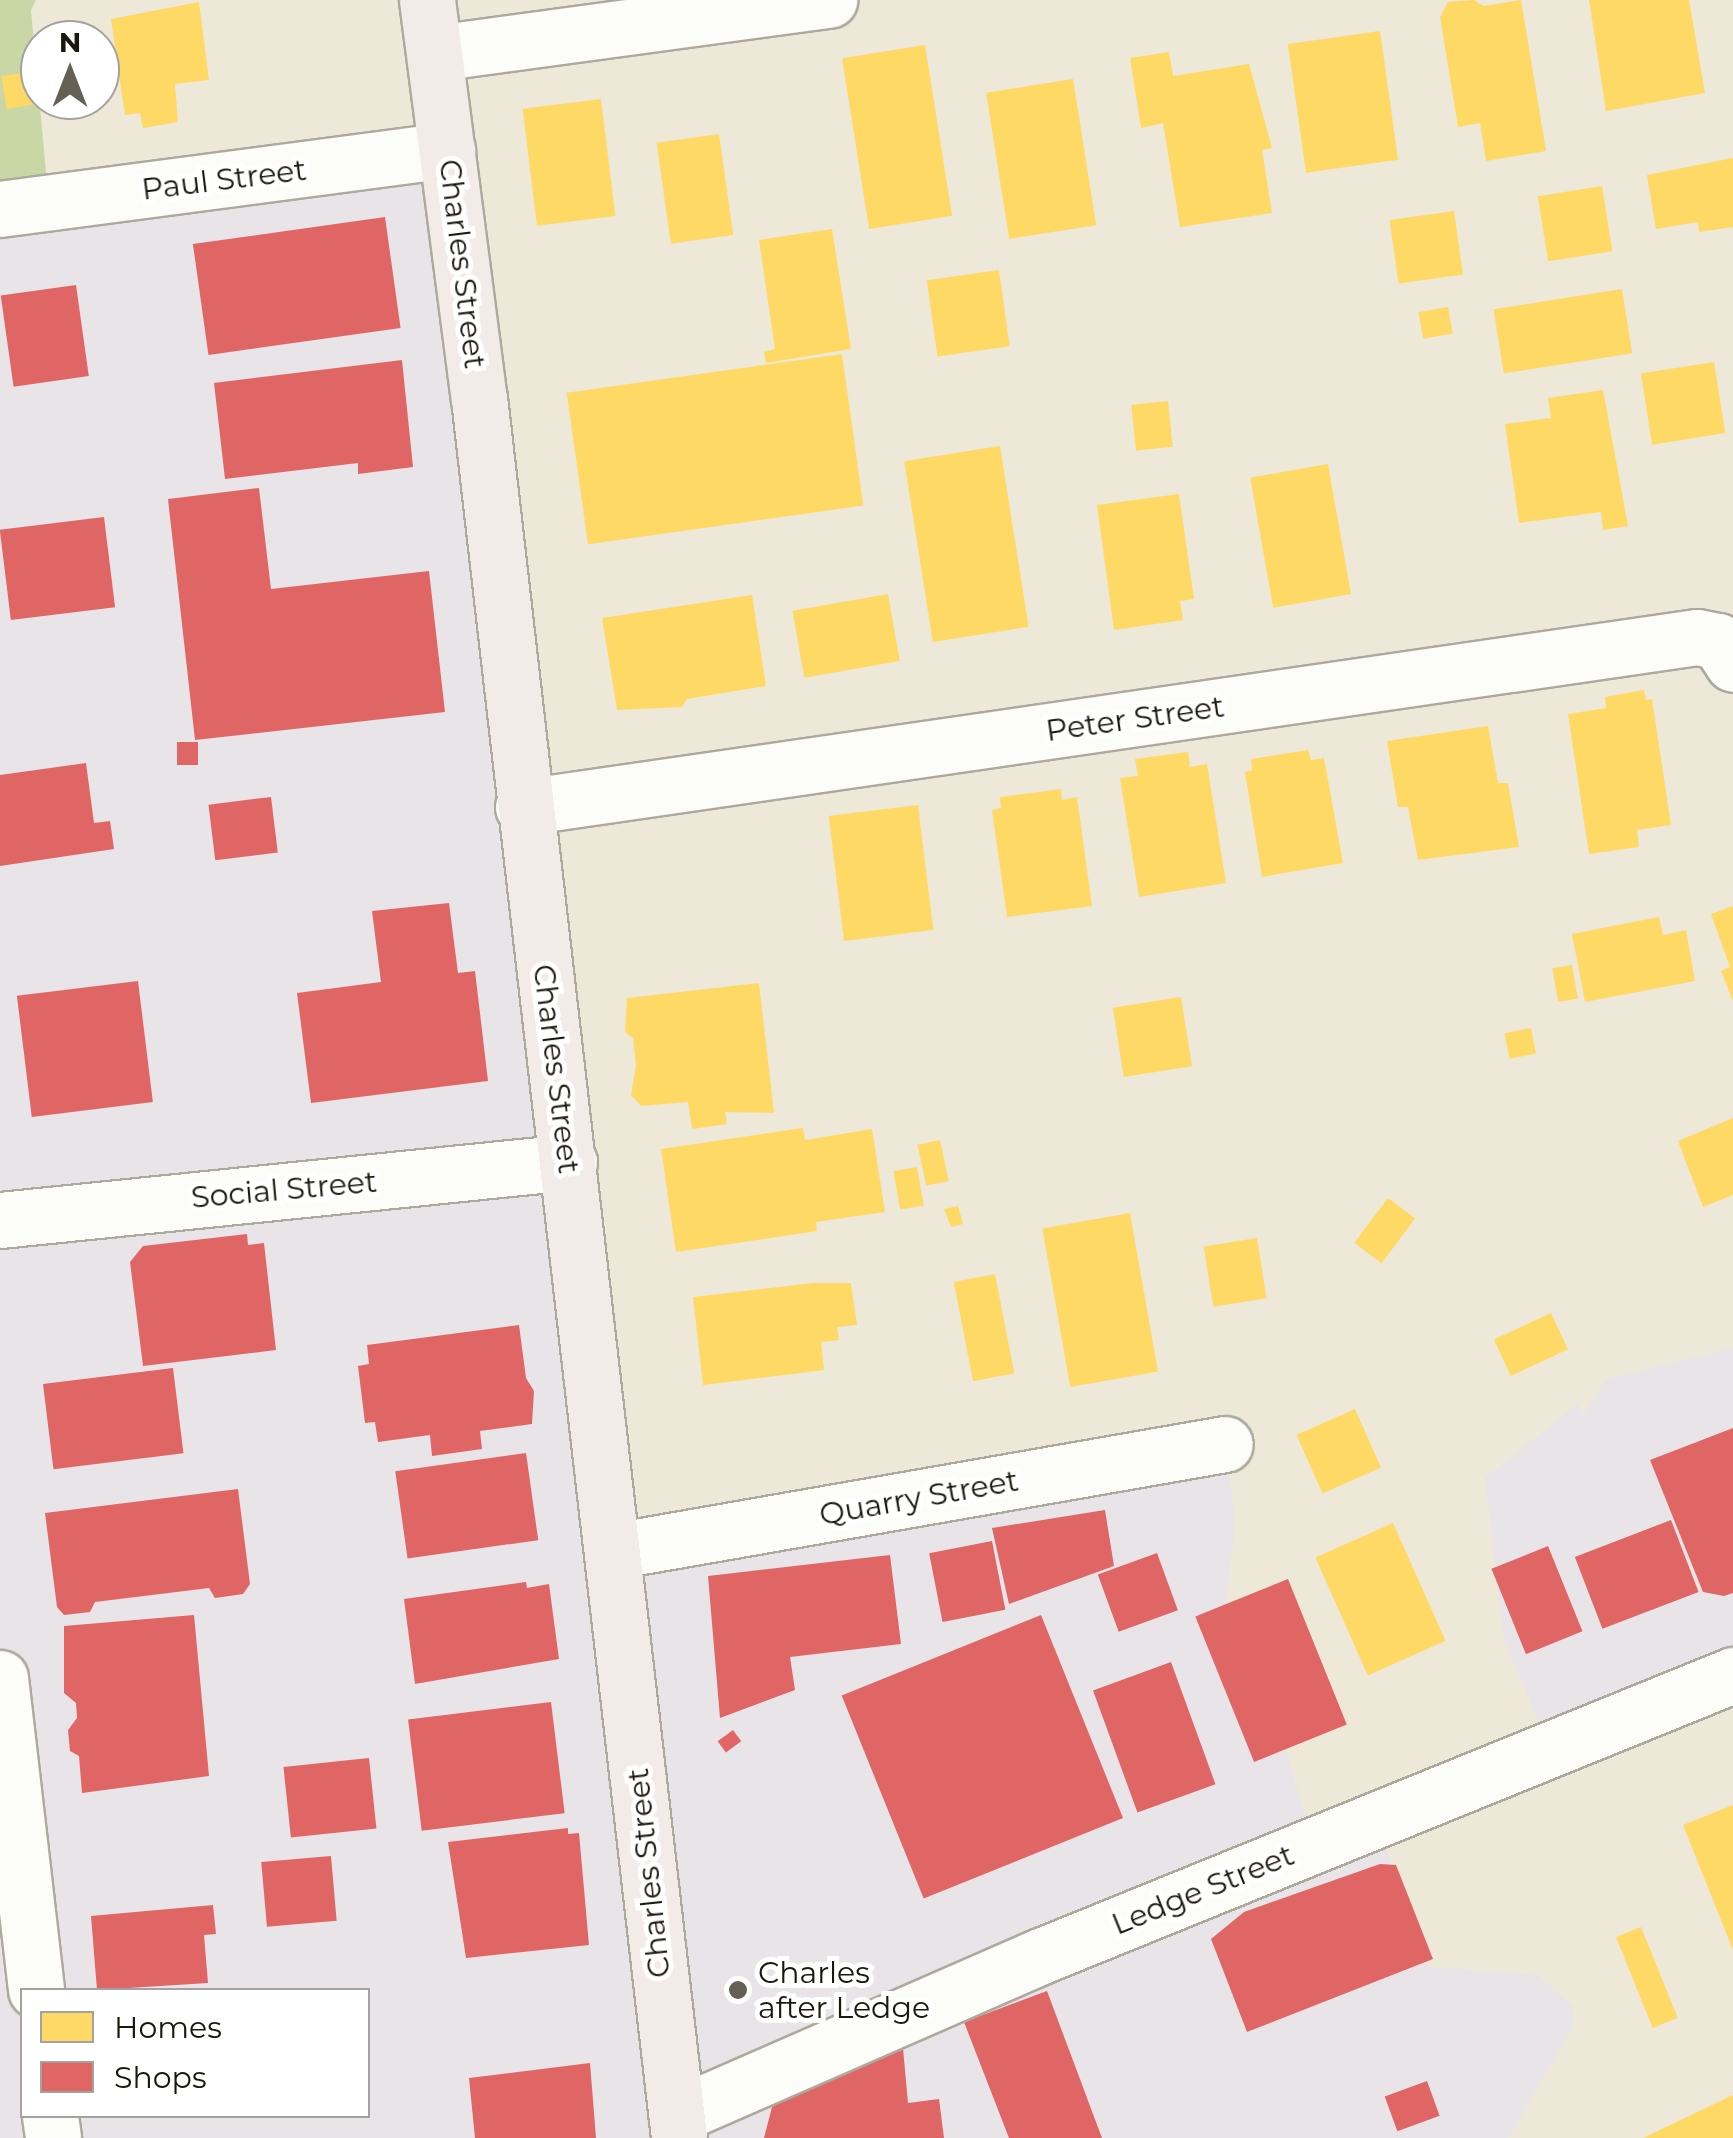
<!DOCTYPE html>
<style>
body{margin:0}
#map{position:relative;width:1733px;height:2138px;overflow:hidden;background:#ede8d8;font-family:Montserrat,sans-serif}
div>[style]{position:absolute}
.commercial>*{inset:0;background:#e8e4e8}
.green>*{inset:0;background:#c9d6a6}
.homes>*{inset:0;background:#ffd966;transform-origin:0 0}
.shops>*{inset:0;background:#e06666;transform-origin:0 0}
.roads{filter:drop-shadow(2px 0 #ada99d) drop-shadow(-2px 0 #ada99d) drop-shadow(0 2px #ada99d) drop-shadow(0 -2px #ada99d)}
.minor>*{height:55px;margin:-27.5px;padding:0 27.5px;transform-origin:27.5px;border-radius:27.5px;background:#fcfcf9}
.major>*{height:55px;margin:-27.5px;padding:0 27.5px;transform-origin:27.5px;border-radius:27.5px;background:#f2ebe8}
.dots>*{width:28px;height:28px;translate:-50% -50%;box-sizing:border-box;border:5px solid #fff;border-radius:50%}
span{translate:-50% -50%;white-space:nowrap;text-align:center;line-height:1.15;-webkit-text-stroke:10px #fff;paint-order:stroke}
.street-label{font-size:30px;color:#1a170c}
.poi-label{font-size:30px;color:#1a170c}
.left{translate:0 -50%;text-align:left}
.legend{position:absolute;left:20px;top:1988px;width:350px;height:130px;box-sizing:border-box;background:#fff;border:2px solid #a3a29e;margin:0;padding:12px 18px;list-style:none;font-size:30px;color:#1a170c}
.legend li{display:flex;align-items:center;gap:20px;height:50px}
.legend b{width:50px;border:2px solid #a3a29e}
.north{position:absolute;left:20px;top:20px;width:100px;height:100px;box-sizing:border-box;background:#fff;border:2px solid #a3a29e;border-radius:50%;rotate:0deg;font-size:28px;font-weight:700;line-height:40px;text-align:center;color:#1a170c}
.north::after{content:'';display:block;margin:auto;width:35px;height:45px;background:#646053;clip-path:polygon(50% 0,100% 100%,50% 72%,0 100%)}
</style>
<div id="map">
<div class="commercial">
<i style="clip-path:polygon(evenodd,432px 159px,611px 1527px,1225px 1444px,1235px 1522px,1226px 1597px,1274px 1710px,1310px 1833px,1376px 1822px,1428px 1967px,1538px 1975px,1574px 2009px,1574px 2025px,1508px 2138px,0 2138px,0 213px,432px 159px,22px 1990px,368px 1990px,368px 2116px,22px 2116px,22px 1990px)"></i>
<i style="clip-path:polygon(1733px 1348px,1733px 1669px,1549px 1744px,1504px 1640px,1485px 1478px,1578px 1404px,1583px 1416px,1606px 1379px)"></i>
</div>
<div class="green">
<i style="clip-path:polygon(0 0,36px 0,31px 10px,49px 205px,0 211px)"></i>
</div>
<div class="homes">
<i style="clip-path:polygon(1474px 0,1483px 6px,1521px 0,1546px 151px,1486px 161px,1480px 123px,1458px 127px,1440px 17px,1448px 2px)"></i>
<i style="clip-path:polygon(1589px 0,1689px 0,1705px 93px,1606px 111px)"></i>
<i style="clip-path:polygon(199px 2px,209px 80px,175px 84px,178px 122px,143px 128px,140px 113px,125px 115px,111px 19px)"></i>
<i style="left:1380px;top:31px;width:130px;height:93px;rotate:82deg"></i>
<i style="left:925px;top:45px;width:173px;height:84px;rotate:81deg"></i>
<i style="clip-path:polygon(1169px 52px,1173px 76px,1249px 64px,1272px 148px,1262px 150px,1272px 213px,1180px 227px,1163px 123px,1141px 128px,1130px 58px)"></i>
<i style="left:35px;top:71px;width:33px;height:34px;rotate:81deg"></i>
<i style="left:1073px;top:79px;width:148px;height:88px;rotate:81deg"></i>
<i style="left:601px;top:99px;width:118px;height:79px;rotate:83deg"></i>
<i style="left:719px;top:134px;width:102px;height:63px;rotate:82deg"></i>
<i style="clip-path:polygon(1733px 158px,1733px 227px,1699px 232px,1698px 222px,1656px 229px,1647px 175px)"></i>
<i style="left:1602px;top:186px;width:66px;height:65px;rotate:81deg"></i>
<i style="left:1454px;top:211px;width:64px;height:65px;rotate:82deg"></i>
<i style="clip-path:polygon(832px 229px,851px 349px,766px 363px,764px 352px,775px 349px,759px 240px)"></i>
<i style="left:999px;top:270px;width:77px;height:73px;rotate:82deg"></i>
<i style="left:1622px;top:289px;width:65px;height:130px;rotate:81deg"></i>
<i style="left:1448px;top:307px;width:27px;height:30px;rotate:80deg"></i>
<i style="left:842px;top:354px;width:153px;height:278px;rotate:82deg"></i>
<i style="left:1714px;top:362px;width:72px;height:74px;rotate:81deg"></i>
<i style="clip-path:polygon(1603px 390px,1628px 526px,1603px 530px,1601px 512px,1519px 523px,1505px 424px,1551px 418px,1548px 398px)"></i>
<i style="left:1168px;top:401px;width:46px;height:37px;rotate:84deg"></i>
<i style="left:1000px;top:446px;width:183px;height:97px;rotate:81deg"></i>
<i style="left:1328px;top:464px;width:132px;height:79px;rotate:80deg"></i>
<i style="clip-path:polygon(1179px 494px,1194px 599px,1180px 601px,1183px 620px,1114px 630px,1097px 505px)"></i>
<i style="left:888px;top:594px;width:68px;height:97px;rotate:80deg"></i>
<i style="clip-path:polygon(752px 595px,766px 686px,687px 699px,682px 707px,617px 710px,602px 618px)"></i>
<i style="clip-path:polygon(1644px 690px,1646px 700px,1652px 699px,1671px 825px,1637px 830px,1639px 847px,1589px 854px,1568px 714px,1606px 708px,1605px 697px)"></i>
<i style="clip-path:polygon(1488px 726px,1498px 783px,1508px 783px,1519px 847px,1418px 860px,1408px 807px,1398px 807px,1387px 741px)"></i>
<i style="clip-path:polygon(1308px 750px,1311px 760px,1324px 758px,1343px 863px,1262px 877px,1245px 772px,1252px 770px,1251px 759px)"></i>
<i style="clip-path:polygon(1188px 752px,1190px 767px,1207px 764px,1226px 883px,1139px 897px,1120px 778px,1138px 776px,1135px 759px)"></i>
<i style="clip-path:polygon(1061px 789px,1062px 800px,1077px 797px,1092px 906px,1007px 917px,992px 810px,1001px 808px,1000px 797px)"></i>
<i style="left:918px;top:805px;width:126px;height:90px;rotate:83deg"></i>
<i style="clip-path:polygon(1733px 906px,1733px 1001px,1721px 971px,1730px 967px,1711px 914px)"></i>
<i style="clip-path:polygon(1659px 917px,1663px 935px,1686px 930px,1695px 981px,1585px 1002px,1572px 934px)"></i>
<i style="left:1572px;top:965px;width:34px;height:20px;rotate:80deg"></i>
<i style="clip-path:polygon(759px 983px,774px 1113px,725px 1112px,727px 1124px,692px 1129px,688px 1102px,641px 1106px,631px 1095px,636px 1065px,633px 1038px,625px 1032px,627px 998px)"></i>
<i style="left:1181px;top:997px;width:70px;height:69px;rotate:81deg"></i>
<i style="left:1531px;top:1028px;width:26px;height:27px;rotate:79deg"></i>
<i style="clip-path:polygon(1733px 1118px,1733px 1195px,1703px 1207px,1678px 1141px)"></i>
<i style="clip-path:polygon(803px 1128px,805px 1140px,872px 1129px,885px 1212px,816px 1222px,817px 1231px,676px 1252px,661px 1149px)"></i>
<i style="left:940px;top:1140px;width:42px;height:23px;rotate:78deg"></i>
<i style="left:917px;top:1167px;width:39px;height:24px;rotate:80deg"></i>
<i style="left:1388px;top:1198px;width:34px;height:56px;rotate:37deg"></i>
<i style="clip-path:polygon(958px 1206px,963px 1224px,951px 1227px,944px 1209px)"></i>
<i style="left:1130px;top:1213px;width:161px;height:89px;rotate:80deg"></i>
<i style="left:1257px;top:1238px;width:61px;height:54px;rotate:81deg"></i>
<i style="left:995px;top:1274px;width:101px;height:42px;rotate:79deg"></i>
<i style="clip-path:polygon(813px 1283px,851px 1283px,857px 1325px,837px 1327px,839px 1340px,821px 1342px,824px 1370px,703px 1385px,693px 1297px)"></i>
<i style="left:1551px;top:1313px;width:40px;height:63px;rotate:65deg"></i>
<i style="left:1355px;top:1409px;width:64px;height:64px;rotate:66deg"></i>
<i style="left:1393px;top:1523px;width:129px;height:85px;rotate:66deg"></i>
<i style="clip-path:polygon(1733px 1805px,1733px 1950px,1683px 1825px)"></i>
<i style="left:1641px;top:1927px;width:98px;height:27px;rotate:68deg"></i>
<i style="clip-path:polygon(1733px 2095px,1733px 2138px,1643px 2138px)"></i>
</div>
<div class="shops">
<i style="left:385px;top:217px;width:112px;height:194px;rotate:82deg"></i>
<i style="left:76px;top:285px;width:92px;height:76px;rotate:82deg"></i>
<i style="clip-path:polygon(402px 360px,413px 467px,358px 474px,358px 463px,225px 479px,214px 383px)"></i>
<i style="clip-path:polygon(259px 488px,271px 589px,429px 571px,445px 712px,195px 740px,168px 499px)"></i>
<i style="left:104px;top:517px;width:91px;height:105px;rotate:83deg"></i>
<i style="left:198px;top:742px;width:23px;height:21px;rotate:90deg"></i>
<i style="clip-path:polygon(86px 763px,94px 823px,110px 821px,114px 849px,0 866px,0 775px)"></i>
<i style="left:271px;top:797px;width:56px;height:63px;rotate:83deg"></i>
<i style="clip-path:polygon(449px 903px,458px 973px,475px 971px,488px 1081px,311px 1103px,297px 993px,381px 982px,372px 911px)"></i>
<i style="left:138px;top:981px;width:122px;height:122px;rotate:83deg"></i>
<i style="clip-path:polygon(247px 1234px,248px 1245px,264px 1243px,276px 1350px,143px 1366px,130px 1262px,143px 1246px)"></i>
<i style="clip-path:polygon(519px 1325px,526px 1378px,534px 1391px,532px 1424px,480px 1431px,482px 1449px,432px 1456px,430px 1435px,378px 1442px,375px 1422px,365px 1423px,358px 1366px,369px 1364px,367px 1345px)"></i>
<i style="left:173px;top:1368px;width:86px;height:131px;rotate:83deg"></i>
<i style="clip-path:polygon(1733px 1428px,1733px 1593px,1724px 1596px,1703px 1592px,1650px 1460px)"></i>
<i style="left:526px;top:1453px;width:88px;height:132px;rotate:82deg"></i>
<i style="clip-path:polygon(238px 1489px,250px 1584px,243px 1594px,215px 1598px,209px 1588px,95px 1602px,90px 1612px,64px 1615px,57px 1607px,45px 1513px)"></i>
<i style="clip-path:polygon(1105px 1510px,1114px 1566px,1009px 1604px,992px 1528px)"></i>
<i style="left:1671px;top:1520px;width:77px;height:103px;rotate:69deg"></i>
<i style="left:992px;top:1541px;width:70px;height:64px;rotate:79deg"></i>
<i style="left:1548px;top:1546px;width:92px;height:61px;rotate:68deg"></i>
<i style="left:1157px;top:1553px;width:61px;height:63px;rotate:70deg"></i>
<i style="clip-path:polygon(890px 1555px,901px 1644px,790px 1657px,795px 1690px,720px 1718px,708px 1576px)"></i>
<i style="left:1288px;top:1579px;width:157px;height:100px;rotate:68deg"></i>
<i style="clip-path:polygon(526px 1582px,527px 1588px,549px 1584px,559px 1659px,415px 1684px,404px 1599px)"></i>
<i style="clip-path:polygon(194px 1615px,209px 1776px,82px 1793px,79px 1756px,70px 1751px,68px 1730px,77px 1718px,76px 1703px,64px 1693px,64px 1626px)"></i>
<i style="left:1041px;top:1615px;width:219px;height:215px;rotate:68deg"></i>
<i style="left:1171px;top:1662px;width:130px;height:83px;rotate:70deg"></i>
<i style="left:551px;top:1702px;width:112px;height:144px;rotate:83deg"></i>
<i style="left:733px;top:1730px;width:14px;height:19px;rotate:54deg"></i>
<i style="left:369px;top:1758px;width:71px;height:86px;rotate:84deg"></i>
<i style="clip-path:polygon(568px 1828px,568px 1834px,579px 1833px,589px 1945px,466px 1958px,448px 1842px)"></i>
<i style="left:331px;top:1856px;width:65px;height:70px;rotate:85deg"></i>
<i style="clip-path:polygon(1380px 1864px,1396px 1865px,1433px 1959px,1247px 2032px,1211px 1939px,1244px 1912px)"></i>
<i style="clip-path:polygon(213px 1905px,216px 1934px,204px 1935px,208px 1983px,97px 1990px,91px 1916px)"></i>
<i style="clip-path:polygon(1047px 1991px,1102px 2138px,1009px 2138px,964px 2022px)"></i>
<i style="clip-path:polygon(903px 2048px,908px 2103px,939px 2099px,944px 2138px,764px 2138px,772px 2107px,802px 2084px)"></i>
<i style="clip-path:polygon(590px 2063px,596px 2138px,475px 2138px,469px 2078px)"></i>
<i style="left:1427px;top:2081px;width:37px;height:45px;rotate:70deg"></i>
</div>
<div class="roads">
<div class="minor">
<i style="left:435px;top:53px;width:398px;rotate:-7.7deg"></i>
<i style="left:0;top:209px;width:451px;rotate:-7.5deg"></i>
<i style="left:523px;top:807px;width:1186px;rotate:-8.24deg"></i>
<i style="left:1697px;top:637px;width:21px;rotate:11deg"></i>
<i style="left:1718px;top:641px;width:27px;rotate:57deg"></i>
<i style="left:0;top:1220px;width:572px;rotate:-5.82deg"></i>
<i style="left:613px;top:1551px;width:621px;rotate:-9.92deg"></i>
<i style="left:0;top:1678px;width:314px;rotate:83.4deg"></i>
<i style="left:677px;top:2115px;width:397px;rotate:-23.6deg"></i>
<i style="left:1041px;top:1956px;width:747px;rotate:-22.1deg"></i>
<i style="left:50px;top:2116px;width:22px;rotate:82deg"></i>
</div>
<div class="major">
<i style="left:427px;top:0;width:401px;rotate:82.6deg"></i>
<i style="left:479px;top:398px;width:1751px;rotate:83.44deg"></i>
</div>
</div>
<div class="dots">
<i style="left:738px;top:1990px;background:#646053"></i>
</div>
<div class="street-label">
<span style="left:224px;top:180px;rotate:-7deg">Paul Street</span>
<span style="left:462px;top:264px;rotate:83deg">Charles Street</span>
<span style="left:1135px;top:719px;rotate:-8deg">Peter Street</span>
<span style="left:556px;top:1069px;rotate:83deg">Charles Street</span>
<span style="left:284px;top:1190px;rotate:-5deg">Social Street</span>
<span style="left:919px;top:1498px;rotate:-10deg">Quarry Street</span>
<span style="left:649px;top:1873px;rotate:-96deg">Charles Street</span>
<span style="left:1203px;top:1890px;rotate:-22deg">Ledge Street</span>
</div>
<div class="poi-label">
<span class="left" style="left:758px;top:1990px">Charles<br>after Ledge</span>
</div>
<ul class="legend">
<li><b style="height:28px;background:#ffd966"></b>Homes</li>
<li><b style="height:28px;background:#e06666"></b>Shops</li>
</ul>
<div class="north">N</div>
</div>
